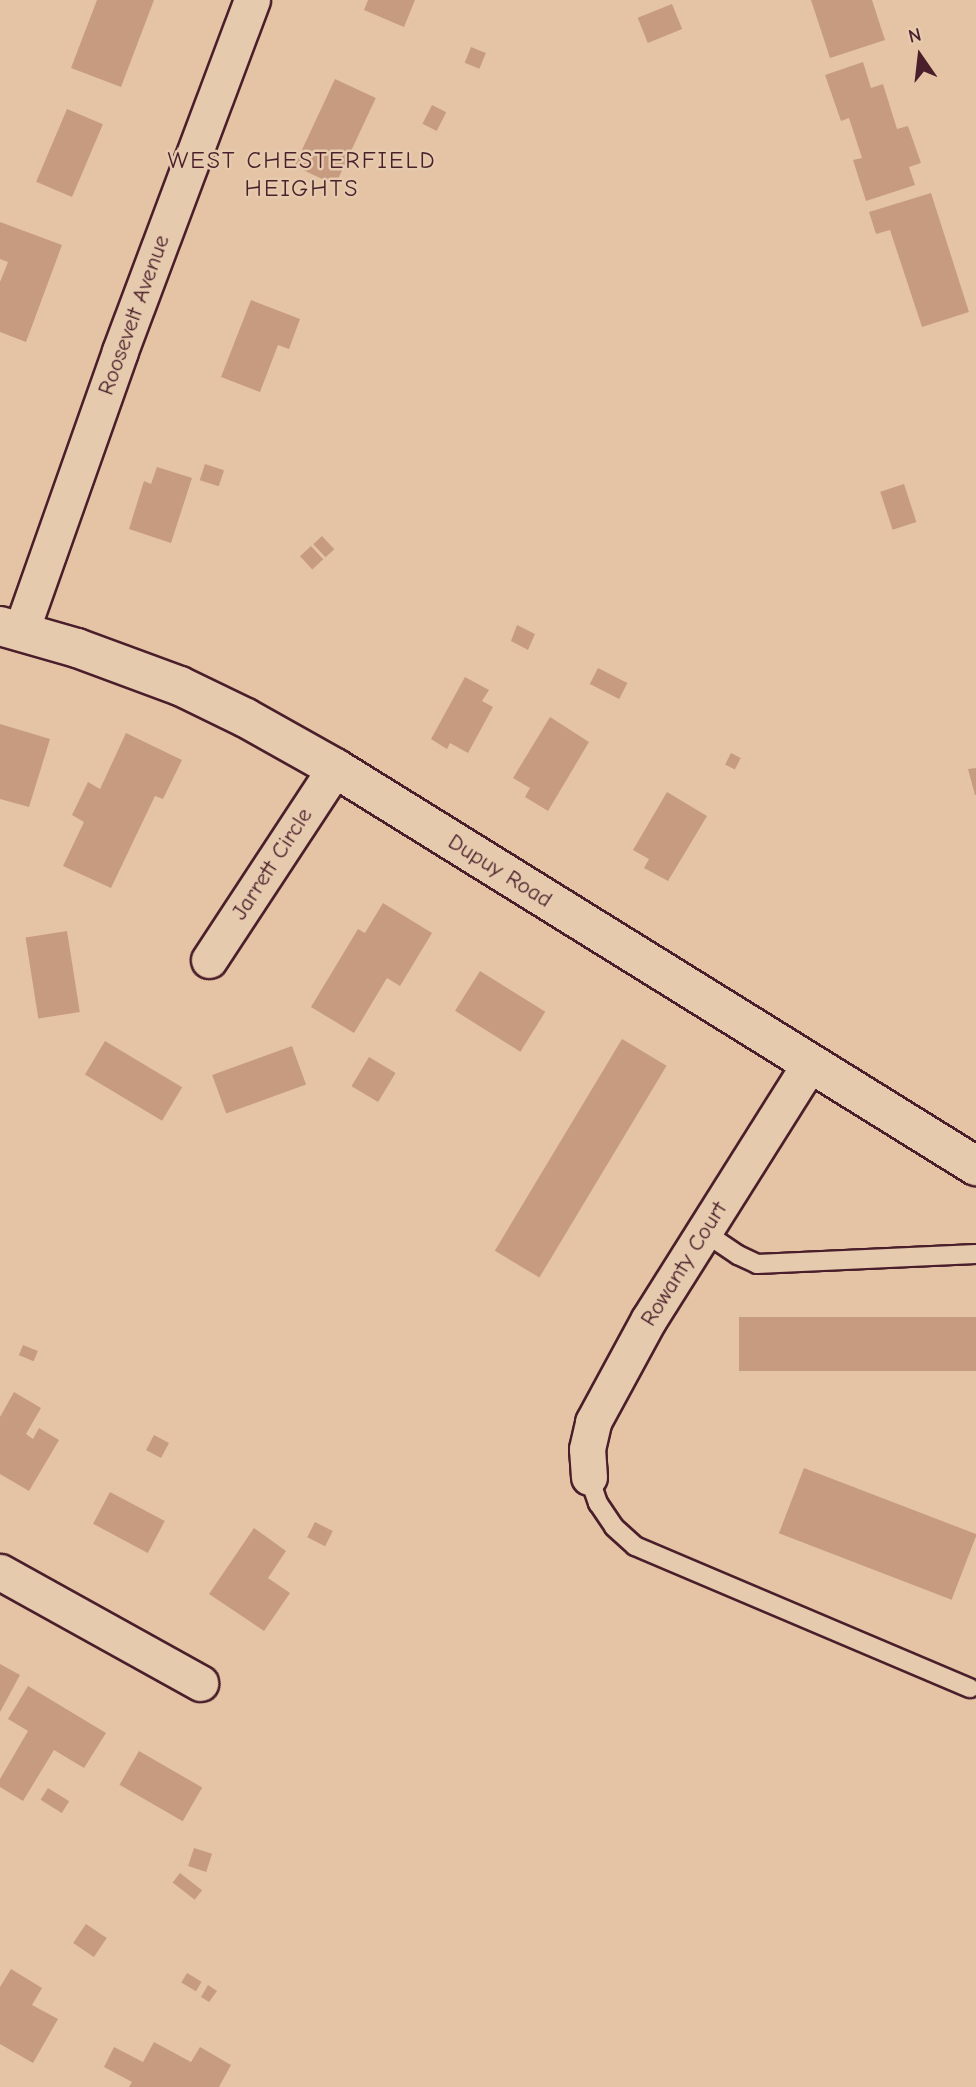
<!DOCTYPE html>
<style>
body{margin:0}
#map{position:relative;width:976px;height:2087px;overflow:hidden;background:#e5c4a5;font-family:"Comic Neue",sans-serif}
div>[style]{position:absolute}
.building>*{inset:0;background:#c79b80;transform-origin:0 0}
.roads{filter:drop-shadow(2px 0 #4a1f2b) drop-shadow(-2px 0 #4a1f2b) drop-shadow(0 2px #4a1f2b) drop-shadow(0 -2px #4a1f2b)}
.service>*{height:18px;margin:-9px;padding:0 9px;transform-origin:9px;border-radius:9px;background:#e6caad}
.minor>*{height:35px;margin:-17.5px;padding:0 17.5px;transform-origin:17.5px;border-radius:17.5px;background:#e6caad}
.tertiary>*{height:38px;margin:-19px;padding:0 19px;transform-origin:19px;border-radius:19px;background:#e6caad}
span{translate:-50% -50%;white-space:nowrap;text-align:center;line-height:1.15;-webkit-text-stroke:5px #e6caad;paint-order:stroke}
.street-label{font-size:23px;color:#4a1f2b}
.neighbourhood-label{font-size:24px;color:#4a1f2b;letter-spacing:2px}
.north{position:absolute;left:885px;top:21px;width:70px;height:70px;-webkit-text-stroke:5px #e6caad;paint-order:stroke;rotate:346deg;font-size:19px;font-weight:700;line-height:28px;text-align:center;color:#4a1f2b}
.north::after{content:'';display:block;margin:auto;width:24px;height:32px;background:#4a1f2b;clip-path:polygon(50% 0,100% 100%,50% 72%,0 100%)}
</style>
<div id="map">
<div class="building">
<i style="clip-path:polygon(97px 0,154px 0,121px 87px,71px 68px)"></i>
<i style="clip-path:polygon(368px 0,415px 0,404px 27px,364px 10px)"></i>
<i style="clip-path:polygon(811px 0,872px 0,885px 40px,830px 58px)"></i>
<i style="left:672px;top:4px;width:27px;height:37px;rotate:68deg"></i>
<i style="left:471px;top:47px;width:16px;height:17px;rotate:22deg"></i>
<i style="clip-path:polygon(863px 62px,871px 88px,883px 84px,897px 129px,908px 126px,921px 163px,909px 167px,915px 185px,866px 201px,853px 160px,862px 158px,849px 118px,841px 121px,825px 75px)"></i>
<i style="left:335px;top:79px;width:45px;height:96px;rotate:25deg"></i>
<i style="left:432px;top:105px;width:16px;height:21px;rotate:27deg"></i>
<i style="left:67px;top:109px;width:39px;height:79px;rotate:23deg"></i>
<i style="clip-path:polygon(931px 193px,969px 312px,922px 327px,890px 230px,876px 234px,869px 212px)"></i>
<i style="clip-path:polygon(0 222px,62px 245px,26px 342px,0 332px,0 282px,8px 262px,0 259px)"></i>
<i style="clip-path:polygon(251px 300px,300px 319px,289px 349px,278px 345px,260px 392px,221px 377px)"></i>
<i style="left:205px;top:464px;width:20px;height:17px;rotate:18deg"></i>
<i style="clip-path:polygon(157px 467px,192px 478px,171px 543px,129px 529px,144px 481px,151px 484px)"></i>
<i style="left:904px;top:484px;width:40px;height:25px;rotate:72deg"></i>
<i style="left:322px;top:536px;width:18px;height:12px;rotate:47deg"></i>
<i style="left:311px;top:546px;width:18px;height:15px;rotate:47deg"></i>
<i style="clip-path:polygon(517px 625px,535px 634px,528px 650px,511px 641px)"></i>
<i style="left:598px;top:668px;width:33px;height:18px;rotate:27deg"></i>
<i style="clip-path:polygon(465px 677px,489px 690px,482px 701px,493px 707px,468px 753px,450px 743px,447px 749px,431px 739px)"></i>
<i style="clip-path:polygon(550px 717px,589px 742px,548px 811px,525px 797px,530px 788px,513px 778px)"></i>
<i style="clip-path:polygon(0 724px,50px 739px,29px 807px,0 799px)"></i>
<i style="clip-path:polygon(126px 733px,182px 760px,163px 799px,155px 796px,111px 888px,63px 866px,84px 822px,72px 815px,88px 782px,100px 789px)"></i>
<i style="left:731px;top:753px;width:11px;height:13px;rotate:27deg"></i>
<i style="clip-path:polygon(976px 768px,976px 795px,975px 795px,968px 769px)"></i>
<i style="clip-path:polygon(667px 792px,707px 816px,668px 881px,644px 868px,649px 859px,633px 850px)"></i>
<i style="clip-path:polygon(383px 903px,432px 933px,400px 986px,387px 978px,354px 1033px,311px 1007px,358px 929px,365px 933px)"></i>
<i style="left:67px;top:931px;width:82px;height:42px;rotate:81deg"></i>
<i style="left:480px;top:971px;width:77px;height:47px;rotate:32deg"></i>
<i style="left:622px;top:1039px;width:52px;height:247px;rotate:31deg"></i>
<i style="left:105px;top:1041px;width:90px;height:39px;rotate:31deg"></i>
<i style="left:292px;top:1046px;width:41px;height:85px;rotate:70deg"></i>
<i style="left:369px;top:1057px;width:31px;height:34px;rotate:31deg"></i>
<i style="left:976px;top:1317px;width:54px;height:237px;rotate:90deg"></i>
<i style="left:23px;top:1345px;width:16px;height:11px;rotate:22deg"></i>
<i style="clip-path:polygon(14px 1392px,41px 1408px,26px 1434px,33px 1439px,39px 1428px,59px 1440px,29px 1491px,0 1474px,0 1417px)"></i>
<i style="left:154px;top:1435px;width:17px;height:17px;rotate:28deg"></i>
<i style="left:804px;top:1468px;width:185px;height:70px;rotate:21deg"></i>
<i style="left:110px;top:1492px;width:62px;height:36px;rotate:28deg"></i>
<i style="left:315px;top:1522px;width:20px;height:17px;rotate:27deg"></i>
<i style="clip-path:polygon(254px 1528px,286px 1551px,268px 1578px,290px 1593px,264px 1631px,209px 1594px)"></i>
<i style="clip-path:polygon(0 1664px,20px 1675px,0 1712px)"></i>
<i style="clip-path:polygon(28px 1686px,106px 1733px,84px 1768px,54px 1750px,23px 1801px,0 1787px,0 1779px,28px 1731px,8px 1719px)"></i>
<i style="left:139px;top:1751px;width:73px;height:39px;rotate:30deg"></i>
<i style="left:48px;top:1788px;width:25px;height:14px;rotate:32deg"></i>
<i style="left:194px;top:1848px;width:19px;height:19px;rotate:18deg"></i>
<i style="left:180px;top:1873px;width:28px;height:12px;rotate:38deg"></i>
<i style="left:86px;top:1924px;width:25px;height:23px;rotate:34deg"></i>
<i style="clip-path:polygon(11px 1969px,42px 1988px,32px 2005px,58px 2019px,33px 2063px,0 2044px,0 1987px)"></i>
<i style="left:187px;top:1973px;width:17px;height:11px;rotate:31deg"></i>
<i style="clip-path:polygon(208px 1985px,217px 1991px,209px 2002px,201px 1997px)"></i>
<i style="clip-path:polygon(154px 2042px,191px 2062px,200px 2047px,231px 2065px,219px 2087px,129px 2087px,132px 2082px,104px 2067px,114px 2047px,143px 2062px)"></i>
</div>
<div class="roads">
<div class="service">
<i style="left:704px;top:1232px;width:41px;rotate:34.1deg"></i>
<i style="left:738px;top:1255px;width:21px;rotate:25deg"></i>
<i style="left:757px;top:1264px;width:219px;rotate:-2.6deg"></i>
<i style="left:589px;top:1477px;width:28px;rotate:71deg"></i>
<i style="left:598px;top:1503px;width:29px;rotate:56deg"></i>
<i style="left:614px;top:1527px;width:28px;rotate:42deg"></i>
<i style="left:635px;top:1546px;width:364px;rotate:23deg"></i>
</div>
<div class="minor">
<i style="left:21px;top:631px;width:297px;rotate:-70.5deg"></i>
<i style="left:120px;top:351px;width:375px;rotate:-69.4deg"></i>
<i style="left:209px;top:960px;width:230px;rotate:-56.7deg"></i>
<i style="left:589px;top:1477px;width:28px;rotate:-94deg"></i>
<i style="left:587px;top:1449px;width:28px;rotate:-77deg"></i>
<i style="left:593px;top:1422px;width:117px;rotate:-61.5deg"></i>
<i style="left:649px;top:1319px;width:302px;rotate:-57.8deg"></i>
<i style="left:0;top:1572px;width:229px;rotate:29deg"></i>
</div>
<div class="tertiary">
<i style="left:0;top:626px;width:80px;rotate:15.9deg"></i>
<i style="left:77px;top:648px;width:110px;rotate:20.3deg"></i>
<i style="left:180px;top:686px;width:73px;rotate:25.9deg"></i>
<i style="left:246px;top:718px;width:102px;rotate:29.3deg"></i>
<i style="left:335px;top:768px;width:755px;rotate:31.84deg"></i>
</div>
</div>
<div class="street-label">
<span style="left:134px;top:315px;rotate:-70deg">Roosevelt Avenue</span>
<span style="left:272px;top:864px;rotate:-57deg">Jarrett Circle</span>
<span style="left:500px;top:871px;rotate:32deg">Dupuy Road</span>
<span style="left:684px;top:1264px;rotate:-58deg">Rowanty Court</span>
</div>
<div class="neighbourhood-label">
<span style="left:302px;top:175px">WEST CHESTERFIELD<br>HEIGHTS</span>
</div>
<div class="north">N</div>
</div>
